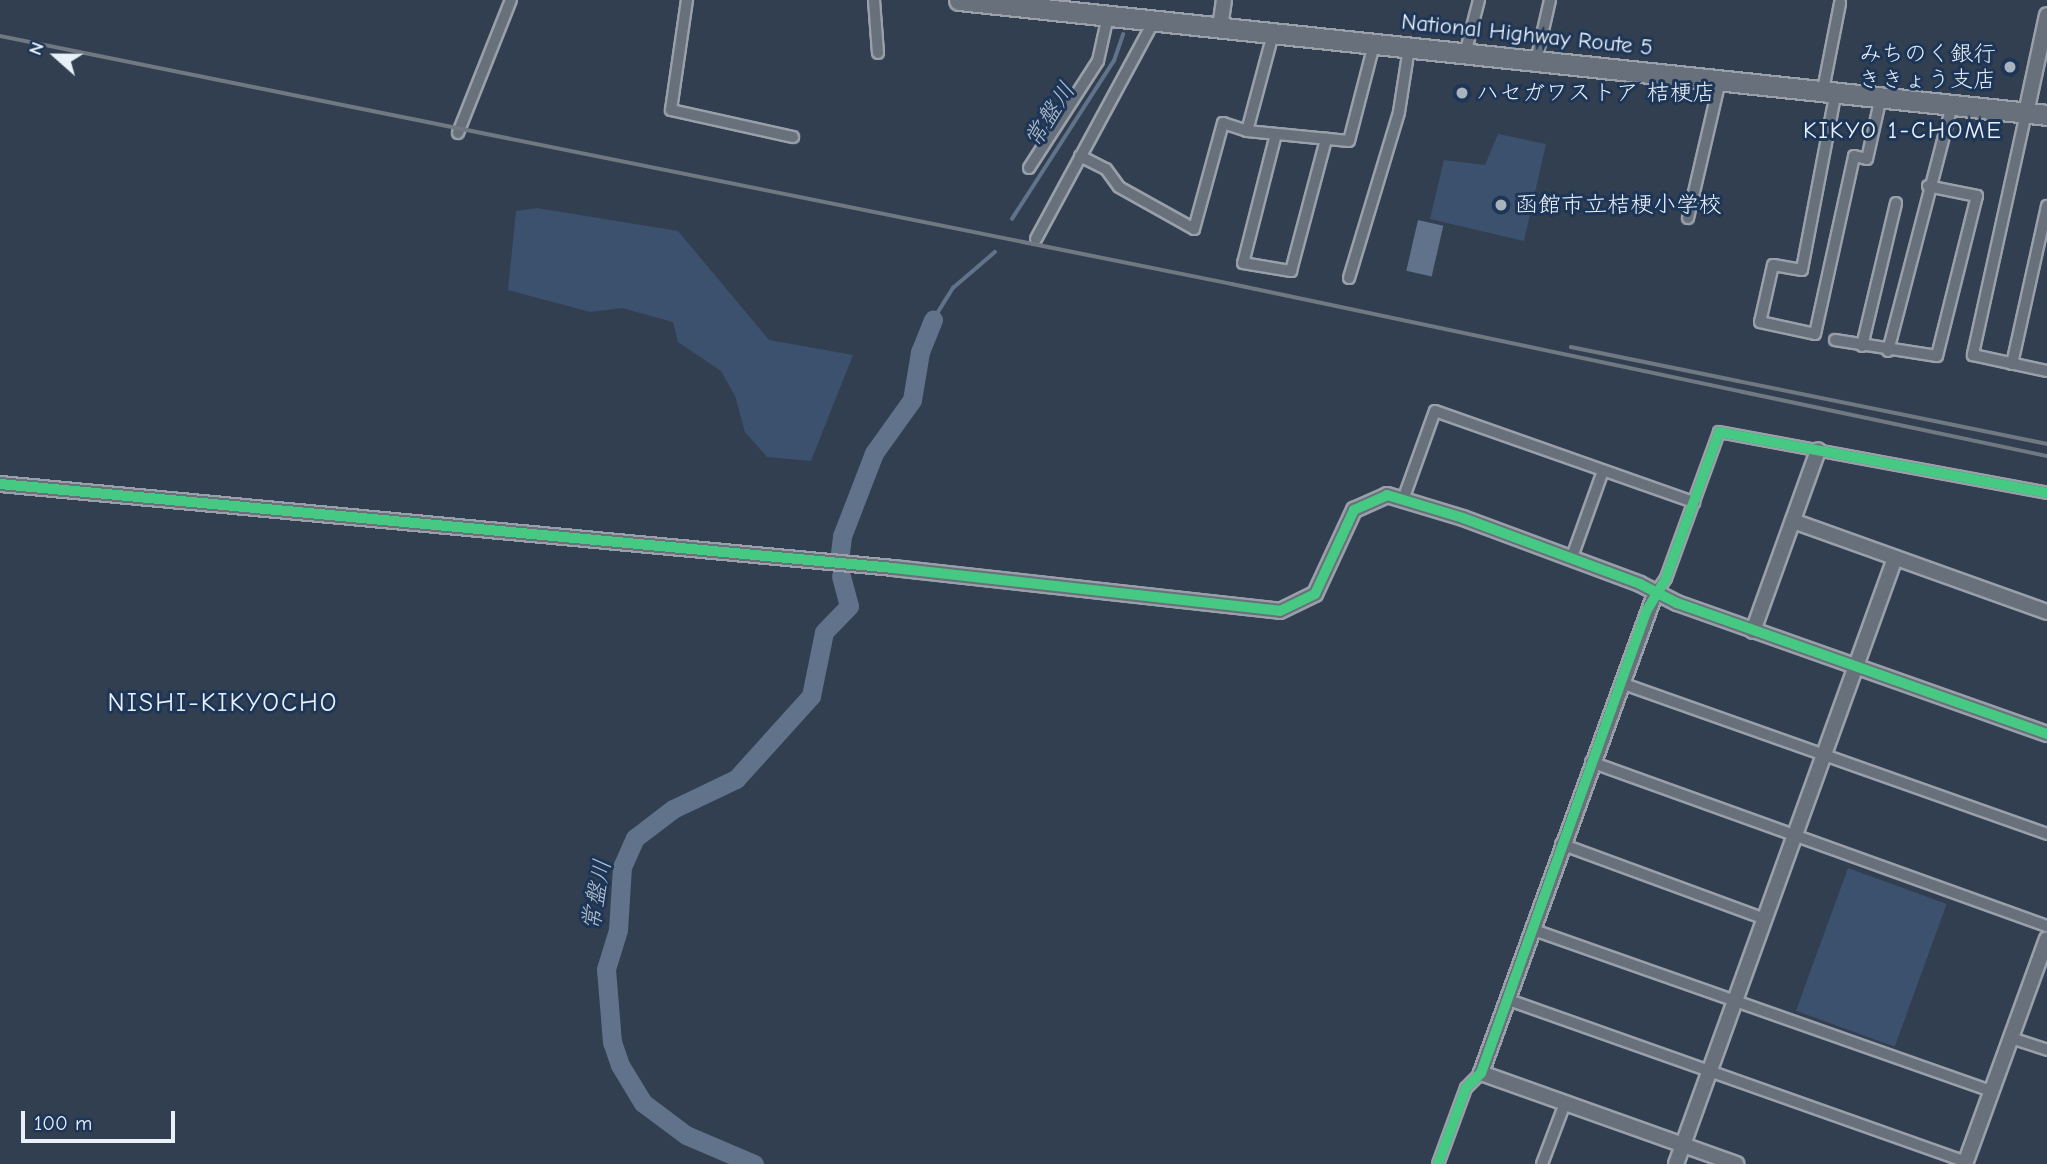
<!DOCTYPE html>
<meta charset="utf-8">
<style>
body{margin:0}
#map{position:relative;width:2047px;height:1164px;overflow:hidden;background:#323f50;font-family:"Comic Neue","Klee One",sans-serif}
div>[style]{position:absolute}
.green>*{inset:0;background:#3c516d;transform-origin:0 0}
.water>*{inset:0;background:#60738a;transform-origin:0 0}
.stream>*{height:3.5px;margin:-1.75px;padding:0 1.75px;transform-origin:1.75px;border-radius:1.75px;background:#60738a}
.river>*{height:19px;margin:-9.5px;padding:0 9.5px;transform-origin:9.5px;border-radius:9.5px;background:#60738a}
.roads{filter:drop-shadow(2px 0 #99a0aa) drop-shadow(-2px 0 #99a0aa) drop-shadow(0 2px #99a0aa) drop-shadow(0 -2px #99a0aa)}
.street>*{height:10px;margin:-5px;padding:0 5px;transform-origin:5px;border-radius:5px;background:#67707b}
.secondary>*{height:14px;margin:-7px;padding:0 7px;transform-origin:7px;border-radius:7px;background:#67707b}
.highway>*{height:19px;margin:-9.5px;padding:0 9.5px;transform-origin:9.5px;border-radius:9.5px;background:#67707b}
.rail>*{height:3.5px;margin:-1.75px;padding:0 1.75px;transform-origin:1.75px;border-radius:1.75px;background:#707881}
.cycleway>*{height:10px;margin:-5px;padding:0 5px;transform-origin:5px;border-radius:5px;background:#46c982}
.dots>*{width:19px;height:19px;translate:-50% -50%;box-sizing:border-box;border:4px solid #1d3557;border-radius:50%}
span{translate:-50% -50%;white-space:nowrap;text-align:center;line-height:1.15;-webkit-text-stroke:6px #1d3557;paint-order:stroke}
.street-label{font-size:23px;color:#e8f1f8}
.poi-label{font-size:23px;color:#e8f1f8}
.right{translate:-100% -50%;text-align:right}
.left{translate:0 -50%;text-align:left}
.water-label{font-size:24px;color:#b4c1ce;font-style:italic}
.neighbourhood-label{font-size:24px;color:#e8f1f8;letter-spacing:2px}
.quarter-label{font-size:26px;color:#e8f1f8;letter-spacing:2px}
.north{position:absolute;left:21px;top:21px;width:70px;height:70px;-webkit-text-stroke:5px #1d3557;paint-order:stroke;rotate:291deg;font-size:19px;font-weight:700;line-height:28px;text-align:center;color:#e8f1f8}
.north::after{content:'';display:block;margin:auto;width:24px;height:32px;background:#e8f1f8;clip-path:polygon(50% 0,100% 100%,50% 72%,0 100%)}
.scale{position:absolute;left:21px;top:1111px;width:154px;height:32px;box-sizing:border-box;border:4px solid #e8f1f8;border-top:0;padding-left:9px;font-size:21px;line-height:24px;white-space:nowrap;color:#e8f1f8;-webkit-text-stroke:5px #1d3557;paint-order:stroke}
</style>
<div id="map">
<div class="green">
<i style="clip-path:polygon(1498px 134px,1546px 144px,1524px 241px,1430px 219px,1444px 160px,1485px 165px)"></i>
<i style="clip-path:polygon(537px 208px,678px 231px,769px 340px,853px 355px,811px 461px,767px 457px,745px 432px,735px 396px,721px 371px,678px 342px,673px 322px,622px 308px,590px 312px,508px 290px,516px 211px)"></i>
<i style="left:1848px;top:868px;width:105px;height:152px;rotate:20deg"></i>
</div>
<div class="water">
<i style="left:1418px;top:220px;width:26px;height:52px;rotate:13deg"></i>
</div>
<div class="stream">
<i style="left:1012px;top:219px;width:188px;rotate:-57.2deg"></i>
<i style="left:1114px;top:61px;width:28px;rotate:-71deg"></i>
<i style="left:933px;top:320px;width:38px;rotate:-58deg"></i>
<i style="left:953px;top:288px;width:55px;rotate:-40.6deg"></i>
</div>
<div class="river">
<i style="left:840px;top:553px;width:17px;rotate:-83deg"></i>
<i style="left:842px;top:536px;width:89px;rotate:-68.9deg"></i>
<i style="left:874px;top:453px;width:65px;rotate:-54.4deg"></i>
<i style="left:912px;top:400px;width:49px;rotate:-80.5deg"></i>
<i style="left:920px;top:352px;width:35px;rotate:-68deg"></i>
<i style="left:754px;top:1164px;width:74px;rotate:-156.9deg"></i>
<i style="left:686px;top:1135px;width:54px;rotate:-143.3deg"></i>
<i style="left:643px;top:1103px;width:44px;rotate:-121.2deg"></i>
<i style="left:620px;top:1065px;width:24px;rotate:-109deg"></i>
<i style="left:612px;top:1042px;width:73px;rotate:-94.7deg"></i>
<i style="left:606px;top:969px;width:41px;rotate:-72.9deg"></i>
<i style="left:618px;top:930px;width:63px;rotate:-86.4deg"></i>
<i style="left:622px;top:867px;width:32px;rotate:-66deg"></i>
<i style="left:635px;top:838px;width:48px;rotate:-37.3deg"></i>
<i style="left:673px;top:809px;width:70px;rotate:-25.5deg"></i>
<i style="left:736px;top:779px;width:112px;rotate:-47.9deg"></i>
<i style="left:811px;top:696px;width:65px;rotate:-78.5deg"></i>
<i style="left:824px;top:632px;width:36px;rotate:-46deg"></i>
<i style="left:849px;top:606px;width:31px;rotate:-105deg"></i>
</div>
<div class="roads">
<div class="street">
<i style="left:687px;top:0;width:111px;rotate:98.3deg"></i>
<i style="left:671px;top:110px;width:125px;rotate:12.5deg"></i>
<i style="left:874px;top:0;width:53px;rotate:85.7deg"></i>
<i style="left:1465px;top:54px;width:56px;rotate:-75.5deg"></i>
<i style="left:1536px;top:61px;width:63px;rotate:-77.1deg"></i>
<i style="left:1823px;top:90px;width:89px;rotate:-78.9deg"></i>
<i style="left:1836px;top:91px;width:182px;rotate:100.8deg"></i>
<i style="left:1802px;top:270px;width:29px;rotate:-170deg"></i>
<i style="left:1773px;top:265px;width:58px;rotate:102.8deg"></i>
<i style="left:1760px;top:322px;width:56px;rotate:12.3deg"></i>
<i style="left:1815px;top:334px;width:182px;rotate:-77.6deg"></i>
<i style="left:1854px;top:156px;width:13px;rotate:13deg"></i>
<i style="left:1867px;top:159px;width:64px;rotate:-77.3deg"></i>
<i style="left:2026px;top:113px;width:248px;rotate:102.4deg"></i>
<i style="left:1973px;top:355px;width:76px;rotate:12.2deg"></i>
<i style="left:1247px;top:131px;width:100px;rotate:-75deg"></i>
<i style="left:458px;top:133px;width:143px;rotate:-68.3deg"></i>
<i style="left:1276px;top:134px;width:133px;rotate:104.3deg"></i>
<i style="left:1243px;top:263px;width:49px;rotate:9.5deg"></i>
<i style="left:1291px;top:271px;width:137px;rotate:-75.1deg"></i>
<i style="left:1080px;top:156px;width:29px;rotate:27deg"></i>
<i style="left:1106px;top:169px;width:22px;rotate:54deg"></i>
<i style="left:1119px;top:187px;width:86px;rotate:29.2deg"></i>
<i style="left:1194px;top:229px;width:110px;rotate:-74.7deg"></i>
<i style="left:1223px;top:123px;width:25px;rotate:18deg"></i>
<i style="left:1247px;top:131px;width:102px;rotate:5.6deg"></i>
<i style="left:1349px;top:141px;width:100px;rotate:-75.5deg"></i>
<i style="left:1029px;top:168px;width:127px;rotate:-57.2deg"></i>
<i style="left:1098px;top:61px;width:46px;rotate:-77.5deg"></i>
<i style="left:1688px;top:218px;width:142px;rotate:-76.9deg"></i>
<i style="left:1036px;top:239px;width:248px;rotate:-61.6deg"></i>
<i style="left:1349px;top:278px;width:173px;rotate:-73.2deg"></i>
<i style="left:1399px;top:112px;width:65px;rotate:-81.1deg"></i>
<i style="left:1835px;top:340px;width:103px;rotate:8.9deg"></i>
<i style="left:1937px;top:356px;width:165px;rotate:-76deg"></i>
<i style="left:1977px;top:196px;width:50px;rotate:-168.5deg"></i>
<i style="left:1862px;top:346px;width:147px;rotate:-76.6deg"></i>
<i style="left:1888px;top:351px;width:254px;rotate:-75.4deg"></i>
<i style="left:2012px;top:364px;width:162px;rotate:-77.5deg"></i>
<i style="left:1404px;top:497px;width:91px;rotate:-70.2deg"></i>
<i style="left:1435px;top:411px;width:275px;rotate:19.4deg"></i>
<i style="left:1572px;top:557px;width:91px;rotate:-70.2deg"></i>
<i style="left:1655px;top:594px;width:19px;rotate:-55deg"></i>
<i style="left:1666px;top:578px;width:155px;rotate:-70deg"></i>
<i style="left:1719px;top:432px;width:334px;rotate:10.5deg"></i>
<i style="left:1621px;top:683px;width:452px;rotate:19.5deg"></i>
<i style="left:1591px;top:762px;width:485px;rotate:19.8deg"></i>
<i style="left:1561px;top:844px;width:217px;rotate:20.2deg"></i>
<i style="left:1531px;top:929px;width:488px;rotate:19.4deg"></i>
<i style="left:1506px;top:999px;width:488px;rotate:19.5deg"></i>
<i style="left:2011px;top:1038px;width:38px;rotate:18deg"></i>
<i style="left:1438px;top:1164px;width:81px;rotate:-69.8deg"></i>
<i style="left:1466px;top:1088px;width:21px;rotate:-45deg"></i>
<i style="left:1542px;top:1164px;width:65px;rotate:-69.3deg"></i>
</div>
<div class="secondary">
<i style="left:1220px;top:28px;width:28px;rotate:-82deg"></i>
<i style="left:2026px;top:113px;width:100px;rotate:-77.9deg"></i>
<i style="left:0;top:484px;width:897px;rotate:5.37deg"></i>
<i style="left:893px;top:568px;width:389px;rotate:6.3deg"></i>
<i style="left:1280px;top:611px;width:39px;rotate:-26deg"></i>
<i style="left:1315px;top:594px;width:93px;rotate:-65.1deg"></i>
<i style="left:1354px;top:510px;width:36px;rotate:-24deg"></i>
<i style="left:1387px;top:495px;width:79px;rotate:16.8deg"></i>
<i style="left:1463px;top:518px;width:189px;rotate:20.4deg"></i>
<i style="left:1640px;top:584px;width:42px;rotate:27.2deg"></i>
<i style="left:1677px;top:603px;width:393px;rotate:19.5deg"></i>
<i style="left:1793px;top:521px;width:270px;rotate:19.7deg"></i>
<i style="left:1655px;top:594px;width:510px;rotate:109.96deg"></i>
<i style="left:1481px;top:1073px;width:271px;rotate:19.6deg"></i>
<i style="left:1753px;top:631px;width:192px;rotate:-70.2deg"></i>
<i style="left:1676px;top:1164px;width:644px;rotate:-70.13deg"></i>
<i style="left:1965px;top:1164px;width:239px;rotate:-70deg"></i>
</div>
<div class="highway">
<i style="left:959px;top:0;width:1094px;rotate:6.03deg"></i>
</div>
</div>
<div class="rail">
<i style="left:0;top:36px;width:1257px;rotate:11.38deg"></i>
<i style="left:1232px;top:284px;width:833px;rotate:11.92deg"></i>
<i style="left:1571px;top:347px;width:486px;rotate:11.5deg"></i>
</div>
<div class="cycleway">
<i style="left:0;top:484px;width:897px;rotate:5.37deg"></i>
<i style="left:893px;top:568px;width:389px;rotate:6.3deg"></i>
<i style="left:1280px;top:611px;width:39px;rotate:-26deg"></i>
<i style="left:1315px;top:594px;width:93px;rotate:-65.1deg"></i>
<i style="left:1354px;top:510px;width:36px;rotate:-24deg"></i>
<i style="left:1387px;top:495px;width:79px;rotate:16.8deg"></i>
<i style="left:1463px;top:518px;width:189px;rotate:20.4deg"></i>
<i style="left:1640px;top:584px;width:42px;rotate:27.2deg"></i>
<i style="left:1677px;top:603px;width:393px;rotate:19.5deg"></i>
<i style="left:1438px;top:1164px;width:81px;rotate:-69.8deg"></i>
<i style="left:1466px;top:1088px;width:21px;rotate:-45deg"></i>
<i style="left:1481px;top:1073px;width:492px;rotate:-70.3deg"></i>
<i style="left:1647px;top:610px;width:37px;rotate:-59deg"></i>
<i style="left:1666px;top:578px;width:155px;rotate:-70deg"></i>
<i style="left:1719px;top:432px;width:334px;rotate:10.5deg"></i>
</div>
<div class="dots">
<i style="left:2010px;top:67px;background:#a8b3bd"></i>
<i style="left:1462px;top:93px;background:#a8b3bd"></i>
<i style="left:1501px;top:205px;background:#a8b3bd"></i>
</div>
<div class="street-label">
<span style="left:1527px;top:35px;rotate:6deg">National Highway Route 5</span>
</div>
<div class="poi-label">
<span class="right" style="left:1996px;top:67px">みちのく銀行<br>ききょう支店</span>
<span class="left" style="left:1476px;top:93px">ハセガワストア 桔梗店</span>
<span class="left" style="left:1515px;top:205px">函館市立桔梗小学校</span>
</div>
<div class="water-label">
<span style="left:1050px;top:115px;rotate:-57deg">常盤川</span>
<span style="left:597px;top:895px;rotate:-80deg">常盤川</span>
</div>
<div class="neighbourhood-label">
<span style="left:1903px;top:131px">KIKYO 1-CHOME</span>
</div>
<div class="quarter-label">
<span style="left:223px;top:704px">NISHI-KIKYOCHO</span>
</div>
<div class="north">N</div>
<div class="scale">100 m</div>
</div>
